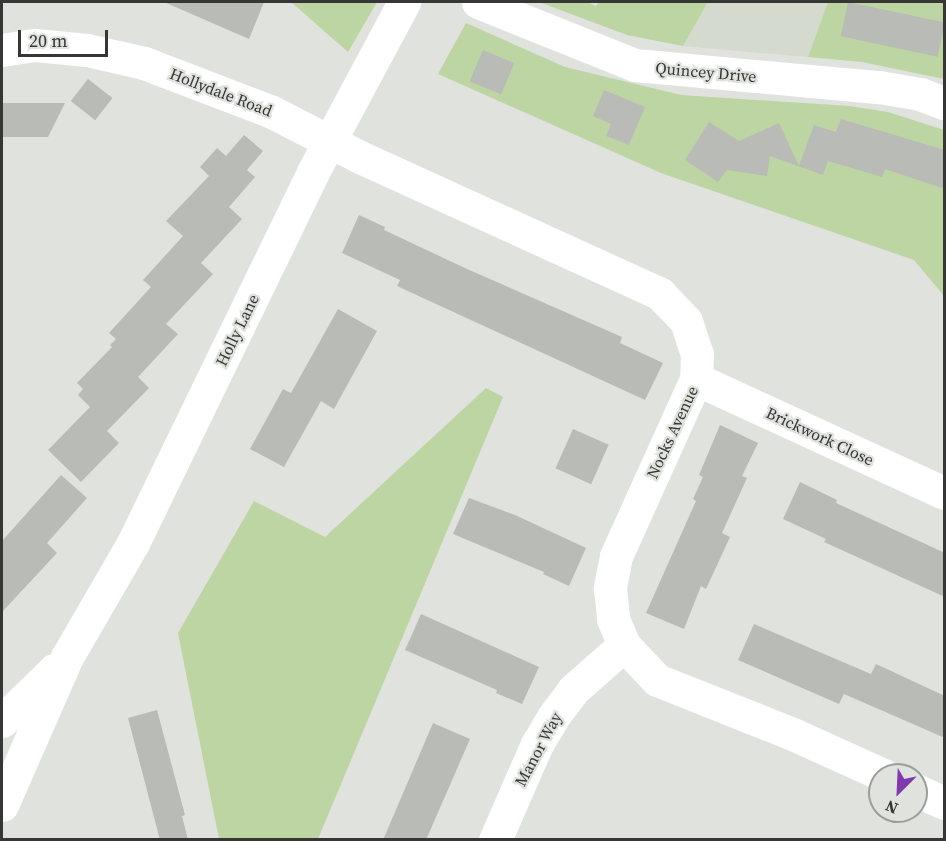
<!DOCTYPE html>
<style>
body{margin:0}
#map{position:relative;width:946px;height:841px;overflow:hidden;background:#dfe2dd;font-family:"Source Serif 4",serif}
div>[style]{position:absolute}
.built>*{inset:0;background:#d4dace}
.green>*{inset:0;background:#bcd5a3}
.building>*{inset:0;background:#b9bbb6;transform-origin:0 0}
.minor>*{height:33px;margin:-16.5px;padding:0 16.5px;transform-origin:16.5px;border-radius:16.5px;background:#fff}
span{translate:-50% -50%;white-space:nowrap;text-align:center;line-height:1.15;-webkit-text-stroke:4.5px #dfe2dd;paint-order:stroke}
.street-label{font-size:16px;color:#363735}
.frame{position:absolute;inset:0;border:3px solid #363735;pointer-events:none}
.north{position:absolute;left:868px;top:763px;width:60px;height:60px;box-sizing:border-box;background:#dfe2dd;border:2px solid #9b9e9a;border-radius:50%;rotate:204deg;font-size:16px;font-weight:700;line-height:24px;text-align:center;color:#363735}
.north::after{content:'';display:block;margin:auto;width:21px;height:27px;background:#803aad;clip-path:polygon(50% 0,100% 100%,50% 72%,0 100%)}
.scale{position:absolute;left:18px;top:30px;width:90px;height:27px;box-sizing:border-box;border:3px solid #363735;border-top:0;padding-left:8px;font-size:18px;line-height:21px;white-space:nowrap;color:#363735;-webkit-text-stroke:4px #dfe2dd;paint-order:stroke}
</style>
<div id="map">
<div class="built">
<i style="clip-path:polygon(708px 2px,828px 2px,808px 57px,683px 46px)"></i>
</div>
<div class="green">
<i style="clip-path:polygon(291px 2px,377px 2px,348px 52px)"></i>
<i style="clip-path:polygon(539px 2px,587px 2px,596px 6px,599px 2px,708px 2px,683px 46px,627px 35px)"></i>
<i style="clip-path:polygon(828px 2px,944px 2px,944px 79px,862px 62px,808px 57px)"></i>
<i style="clip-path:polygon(466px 23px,565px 67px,681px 95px,849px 106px,888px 112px,944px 130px,944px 296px,914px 260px,661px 173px,438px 74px)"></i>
<i style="clip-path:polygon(486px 388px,503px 397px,318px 839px,219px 839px,178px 633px,254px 501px,325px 537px)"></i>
</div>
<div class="building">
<i style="clip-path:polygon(164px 2px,264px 2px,249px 39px)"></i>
<i style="left:848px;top:2px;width:99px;height:35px;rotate:12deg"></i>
<i style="left:483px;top:50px;width:34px;height:34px;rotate:23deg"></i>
<i style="left:88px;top:79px;width:31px;height:28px;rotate:38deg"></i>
<i style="clip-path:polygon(604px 90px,645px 107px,629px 145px,606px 136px,611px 124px,593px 116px)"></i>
<i style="clip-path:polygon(2px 103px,65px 103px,48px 137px,2px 137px)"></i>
<i style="clip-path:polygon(841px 119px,945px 150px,945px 189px,885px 169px,882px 177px,828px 161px,823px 175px,770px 156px,767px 176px,727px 170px,718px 182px,685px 160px,709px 122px,739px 141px,779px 123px,799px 166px,814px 125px,836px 132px)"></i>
<i style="clip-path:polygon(244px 135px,263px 151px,247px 170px,255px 177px,229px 207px,242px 219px,201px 263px,213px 274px,166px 324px,178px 334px,138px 377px,149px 388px,107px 431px,119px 443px,81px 482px,48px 450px,90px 407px,78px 395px,83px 389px,77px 383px,112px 347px,110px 345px,116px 339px,109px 333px,151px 287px,143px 280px,183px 236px,166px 221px,209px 176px,200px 167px,217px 148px,226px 156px)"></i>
<i style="clip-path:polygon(359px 215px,385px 227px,384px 230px,467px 269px,622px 337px,620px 343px,663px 363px,645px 400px,397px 286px,400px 280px,342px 253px)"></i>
<i style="clip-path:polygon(338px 309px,377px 331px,334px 409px,321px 401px,284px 467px,250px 449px,283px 389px,291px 393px)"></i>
<i style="clip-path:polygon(720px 425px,758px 443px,742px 476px,747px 478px,722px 533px,730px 537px,706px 589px,701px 586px,684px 629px,646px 613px,696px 501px,693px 499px,703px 477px,699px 475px)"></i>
<i style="left:573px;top:429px;width:39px;height:43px;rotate:24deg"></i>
<i style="clip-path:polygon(61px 475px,87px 498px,47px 543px,57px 553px,2px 612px,2px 541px)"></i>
<i style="clip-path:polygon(800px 482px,837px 500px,836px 503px,945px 553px,945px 597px,824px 542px,826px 539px,783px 519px)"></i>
<i style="clip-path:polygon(469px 498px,515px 515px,586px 548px,569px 586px,543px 574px,544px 572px,453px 534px)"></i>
<i style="clip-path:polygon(421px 614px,539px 667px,522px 704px,496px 693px,497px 690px,405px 650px)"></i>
<i style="clip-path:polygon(754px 624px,871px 674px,876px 664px,945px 696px,945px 738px,844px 694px,839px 704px,738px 660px)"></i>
<i style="clip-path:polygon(157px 710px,185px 815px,182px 816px,188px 840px,160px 840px,128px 718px)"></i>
<i style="clip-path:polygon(433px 723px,470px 739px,426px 840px,383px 840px)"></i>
</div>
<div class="minor">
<i style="left:478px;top:2px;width:169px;rotate:21.9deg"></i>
<i style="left:635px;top:65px;width:245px;rotate:5.2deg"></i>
<i style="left:879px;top:87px;width:42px;rotate:9.7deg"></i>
<i style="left:920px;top:94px;width:26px;rotate:21deg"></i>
<i style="left:2px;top:50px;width:33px;rotate:-9deg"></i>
<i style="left:35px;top:45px;width:52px;rotate:5.5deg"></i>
<i style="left:87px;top:50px;width:58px;rotate:12.8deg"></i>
<i style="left:144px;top:63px;width:137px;rotate:20.9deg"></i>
<i style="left:272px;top:112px;width:99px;rotate:27.1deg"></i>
<i style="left:360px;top:157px;width:330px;rotate:24.5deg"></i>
<i style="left:660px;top:294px;width:37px;rotate:46deg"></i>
<i style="left:686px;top:321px;width:35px;rotate:72deg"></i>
<i style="left:697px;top:354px;width:25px;rotate:92deg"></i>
<i style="left:696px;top:379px;width:194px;rotate:114.3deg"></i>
<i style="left:616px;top:556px;width:33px;rotate:101deg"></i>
<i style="left:610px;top:588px;width:31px;rotate:84deg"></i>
<i style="left:613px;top:619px;width:28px;rotate:67deg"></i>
<i style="left:624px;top:645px;width:48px;rotate:46.7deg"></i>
<i style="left:657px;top:680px;width:149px;rotate:21.7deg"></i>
<i style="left:795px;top:735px;width:97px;rotate:24.4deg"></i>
<i style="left:696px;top:379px;width:273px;rotate:24.7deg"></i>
<i style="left:2px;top:721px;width:73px;rotate:-44.4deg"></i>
<i style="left:916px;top:790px;width:31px;rotate:25deg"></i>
<i style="left:2px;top:805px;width:162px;rotate:-66.3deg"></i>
<i style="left:67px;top:657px;width:132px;rotate:-59.9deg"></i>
<i style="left:133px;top:543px;width:412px;rotate:-64.1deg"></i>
<i style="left:313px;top:172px;width:193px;rotate:-61.8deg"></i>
<i style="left:495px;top:840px;width:105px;rotate:-66.4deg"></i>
<i style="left:537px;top:744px;width:31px;rotate:-59deg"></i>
<i style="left:553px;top:717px;width:34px;rotate:-53deg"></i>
<i style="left:573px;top:690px;width:68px;rotate:-41.4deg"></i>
</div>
<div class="street-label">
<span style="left:706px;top:72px;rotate:5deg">Quincey Drive</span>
<span style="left:221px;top:92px;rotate:21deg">Hollydale Road</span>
<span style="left:237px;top:330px;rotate:-64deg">Holly Lane</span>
<span style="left:672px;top:432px;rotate:-65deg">Nocks Avenue</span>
<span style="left:820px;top:436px;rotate:25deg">Brickwork Close</span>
<span style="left:538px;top:749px;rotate:-62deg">Manor Way</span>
</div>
<div class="frame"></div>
<div class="north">N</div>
<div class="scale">20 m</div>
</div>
